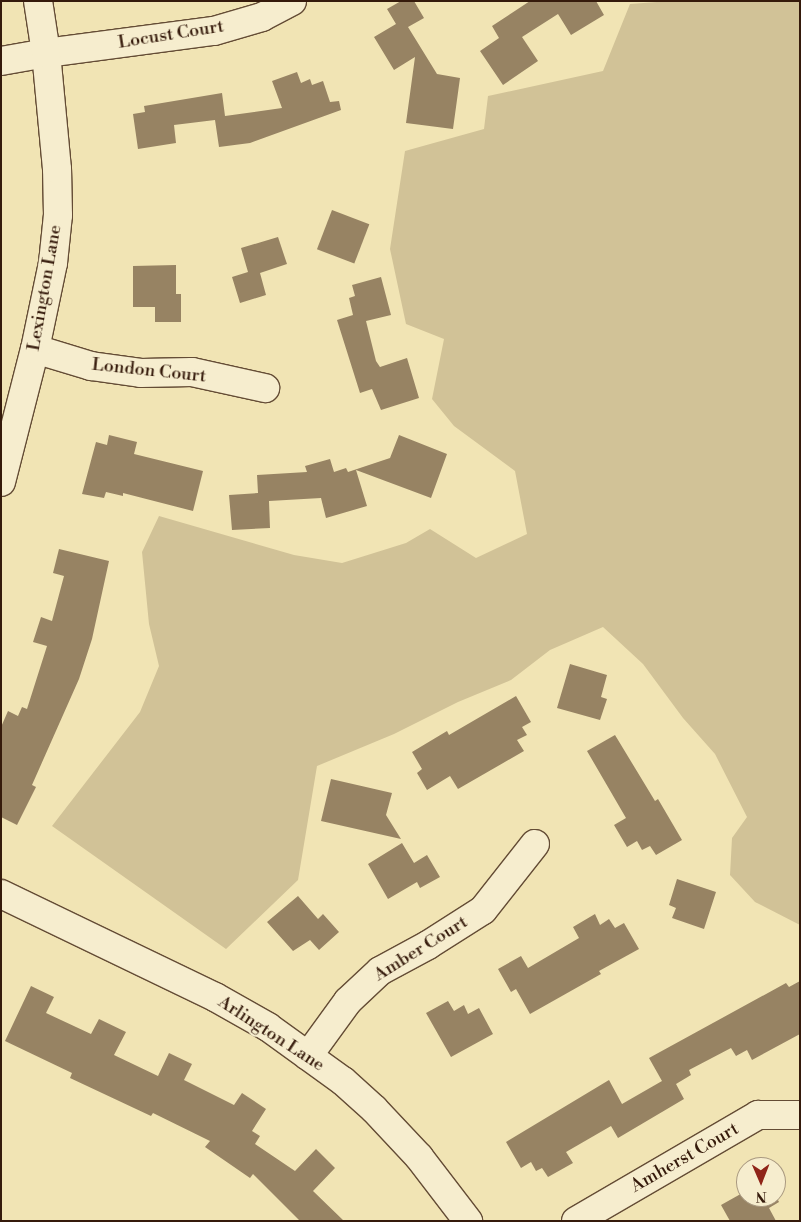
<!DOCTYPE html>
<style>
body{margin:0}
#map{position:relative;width:801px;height:1222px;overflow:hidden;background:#f1e4b4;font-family:"Libre Bodoni",serif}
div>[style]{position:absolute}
.green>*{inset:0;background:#d1c297}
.building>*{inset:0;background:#978363;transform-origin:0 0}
.roads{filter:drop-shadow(1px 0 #644c35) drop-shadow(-1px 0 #644c35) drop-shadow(0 1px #644c35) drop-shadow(0 -1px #644c35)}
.street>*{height:28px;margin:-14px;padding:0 14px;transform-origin:14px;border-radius:14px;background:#f6edce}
span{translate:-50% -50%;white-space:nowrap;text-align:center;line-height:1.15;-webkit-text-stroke:4.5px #f6edce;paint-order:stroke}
.street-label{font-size:18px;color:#351a0b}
.frame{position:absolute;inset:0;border:2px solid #351a0b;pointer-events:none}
.north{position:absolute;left:736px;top:1157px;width:50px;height:50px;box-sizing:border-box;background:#f6edce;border:1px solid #a99980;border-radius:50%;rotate:179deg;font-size:14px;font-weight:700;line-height:20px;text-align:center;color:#351a0b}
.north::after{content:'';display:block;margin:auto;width:18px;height:22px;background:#8f2418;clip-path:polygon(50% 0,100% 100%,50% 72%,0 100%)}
</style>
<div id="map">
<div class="green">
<i style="clip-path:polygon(670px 1px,800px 1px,800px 925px,755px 902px,730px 875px,732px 838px,747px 817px,715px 754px,683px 718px,643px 664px,603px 627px,550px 650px,511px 680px,458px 702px,394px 734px,317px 766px,298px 880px,226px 949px,52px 826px,140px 712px,159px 666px,149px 624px,142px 552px,159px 516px,294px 555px,342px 563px,406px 543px,430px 529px,476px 558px,527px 534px,515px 471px,454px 426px,432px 399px,444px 339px,406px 324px,390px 249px,405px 151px,484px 129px,488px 96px,603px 71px,630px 4px)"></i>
</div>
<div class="building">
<i style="clip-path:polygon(401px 1px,414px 1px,424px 18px,408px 27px,437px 74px,460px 78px,453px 129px,406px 123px,415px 57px,394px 70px,374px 37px,396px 24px,387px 9px)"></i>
<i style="clip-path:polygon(530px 1px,596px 1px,604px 15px,571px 35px,558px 14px,522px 37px,538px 61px,503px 85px,480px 51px,499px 38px,492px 26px)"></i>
<i style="clip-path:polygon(297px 72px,301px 83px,310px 79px,312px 85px,323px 81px,330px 102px,339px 101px,341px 110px,250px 143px,219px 147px,215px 120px,174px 125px,176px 143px,138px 149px,133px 114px,145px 112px,144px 106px,222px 93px,225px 116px,282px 108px,272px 81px)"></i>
<i style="left:332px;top:210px;width:40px;height:42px;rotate:21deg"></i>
<i style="clip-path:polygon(278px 237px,287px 264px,260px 273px,266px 295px,240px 303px,232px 277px,248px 272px,241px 248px)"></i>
<i style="clip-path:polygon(176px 265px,176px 294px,181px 294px,181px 322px,155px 322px,155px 307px,133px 307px,133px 266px)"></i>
<i style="clip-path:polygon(381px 277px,391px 315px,366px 321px,376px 361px,380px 367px,407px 358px,419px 398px,381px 410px,372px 389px,360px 393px,337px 320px,353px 315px,349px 298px,355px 296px,352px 285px)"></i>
<i style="clip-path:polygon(109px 435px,137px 442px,134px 454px,203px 471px,193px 511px,123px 493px,123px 496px,106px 492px,104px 498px,82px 494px,96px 442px,107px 445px)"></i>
<i style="clip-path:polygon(399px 435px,447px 454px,431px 498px,356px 470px,367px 506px,326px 518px,321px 498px,269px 501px,270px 528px,232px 530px,229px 495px,258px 493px,257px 475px,307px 472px,305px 466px,330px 459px,334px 472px,346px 468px,348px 472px,390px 458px)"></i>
<i style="clip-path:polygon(59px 549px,109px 561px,92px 639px,79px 679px,32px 785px,36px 787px,17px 825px,1px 817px,1px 727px,8px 711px,18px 716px,22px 707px,27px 709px,47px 646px,33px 642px,41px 617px,52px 621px,64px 576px,53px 573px)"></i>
<i style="clip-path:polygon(570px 664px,607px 675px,601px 697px,607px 699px,600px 720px,557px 708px)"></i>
<i style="clip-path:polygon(516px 696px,531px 722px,522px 727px,527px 735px,517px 740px,524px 751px,458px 789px,450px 776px,427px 790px,417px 773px,422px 769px,412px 752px,447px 731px,449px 735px)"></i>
<i style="clip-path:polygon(615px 735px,655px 801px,658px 799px,682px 840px,656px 855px,650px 846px,642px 850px,637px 841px,627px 847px,614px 825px,626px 818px,587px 751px)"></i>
<i style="clip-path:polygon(331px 779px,392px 793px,386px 815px,401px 839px,321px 821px)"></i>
<i style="clip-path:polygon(402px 843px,414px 863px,427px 855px,440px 877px,420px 888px,417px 882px,388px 899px,368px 864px)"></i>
<i style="clip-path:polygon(677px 879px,716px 892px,704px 929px,672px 918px,676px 908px,669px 905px)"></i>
<i style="clip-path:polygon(298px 896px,318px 919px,323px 914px,339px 932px,319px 950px,310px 940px,293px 951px,267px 922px)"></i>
<i style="clip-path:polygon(595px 914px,600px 925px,609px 919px,615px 928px,624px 923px,639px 949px,599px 971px,601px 974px,530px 1014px,516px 989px,511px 992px,498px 969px,521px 956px,528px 968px,579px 938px,573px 927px)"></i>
<i style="clip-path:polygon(800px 981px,800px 1034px,752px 1060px,747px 1050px,736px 1056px,731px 1048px,689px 1070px,691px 1075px,676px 1084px,684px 1099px,618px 1138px,611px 1126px,566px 1152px,573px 1163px,548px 1177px,542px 1168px,536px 1171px,531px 1162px,521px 1168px,506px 1142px,609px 1080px,622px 1104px,662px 1081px,649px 1058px,786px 983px,789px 987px)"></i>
<i style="clip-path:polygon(31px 986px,54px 997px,46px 1013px,91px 1034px,99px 1019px,126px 1032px,114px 1055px,158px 1076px,169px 1053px,192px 1064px,184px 1080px,234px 1105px,242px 1093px,266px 1109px,252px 1131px,260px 1136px,255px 1144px,295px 1171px,316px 1149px,335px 1168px,313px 1191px,344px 1221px,300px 1221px,253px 1174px,250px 1178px,205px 1147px,210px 1141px,153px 1113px,151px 1116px,70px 1078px,72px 1073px,5px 1041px)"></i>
<i style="clip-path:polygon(448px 1001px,454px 1011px,464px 1005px,468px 1014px,479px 1008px,493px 1034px,451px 1057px,426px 1013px)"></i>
<i style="clip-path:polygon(746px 1191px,746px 1197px,776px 1196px,779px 1202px,769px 1208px,776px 1221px,730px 1221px,721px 1205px)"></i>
</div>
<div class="roads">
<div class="street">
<i style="left:1px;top:61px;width:46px;rotate:-10.1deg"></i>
<i style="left:46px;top:53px;width:169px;rotate:-7.5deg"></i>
<i style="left:214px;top:31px;width:50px;rotate:-16.3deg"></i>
<i style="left:262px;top:17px;width:34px;rotate:-28deg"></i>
<i style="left:35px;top:349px;width:59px;rotate:16.9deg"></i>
<i style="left:91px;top:366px;width:50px;rotate:8deg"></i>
<i style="left:141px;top:373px;width:51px;rotate:-1.1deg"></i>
<i style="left:192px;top:372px;width:75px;rotate:12.4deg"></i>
<i style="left:1px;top:482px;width:137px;rotate:-75.7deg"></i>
<i style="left:35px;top:349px;width:88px;rotate:-78.2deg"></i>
<i style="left:53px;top:263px;width:48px;rotate:-84.1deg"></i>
<i style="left:58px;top:215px;width:46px;rotate:-91.2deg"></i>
<i style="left:57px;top:169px;width:117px;rotate:-95.4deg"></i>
<i style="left:46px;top:53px;width:53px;rotate:-98.7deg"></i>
<i style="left:1px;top:894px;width:237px;rotate:25.7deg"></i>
<i style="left:215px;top:997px;width:61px;rotate:29.5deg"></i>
<i style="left:268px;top:1027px;width:92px;rotate:35.8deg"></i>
<i style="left:343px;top:1081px;width:42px;rotate:42.1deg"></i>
<i style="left:374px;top:1109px;width:66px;rotate:46.8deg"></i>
<i style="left:419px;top:1157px;width:81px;rotate:52.6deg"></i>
<i style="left:308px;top:1056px;width:68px;rotate:-54deg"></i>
<i style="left:348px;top:1001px;width:44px;rotate:-43.2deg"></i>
<i style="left:380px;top:971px;width:55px;rotate:-28.4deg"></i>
<i style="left:428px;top:945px;width:65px;rotate:-32.5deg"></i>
<i style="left:483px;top:910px;width:84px;rotate:-51.8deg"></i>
<i style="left:576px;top:1221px;width:211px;rotate:-30.2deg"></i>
<i style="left:758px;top:1115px;width:42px"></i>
</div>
</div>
<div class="street-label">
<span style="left:171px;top:35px;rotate:-9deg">Locust Court</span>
<span style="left:45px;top:288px;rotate:-80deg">Lexington Lane</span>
<span style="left:149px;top:371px;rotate:6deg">London Court</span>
<span style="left:421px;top:949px;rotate:-32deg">Amber Court</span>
<span style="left:271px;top:1034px;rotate:33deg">Arlington Lane</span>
<span style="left:685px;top:1158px;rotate:-30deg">Amherst Court</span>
</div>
<div class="frame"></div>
<div class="north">N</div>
</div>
